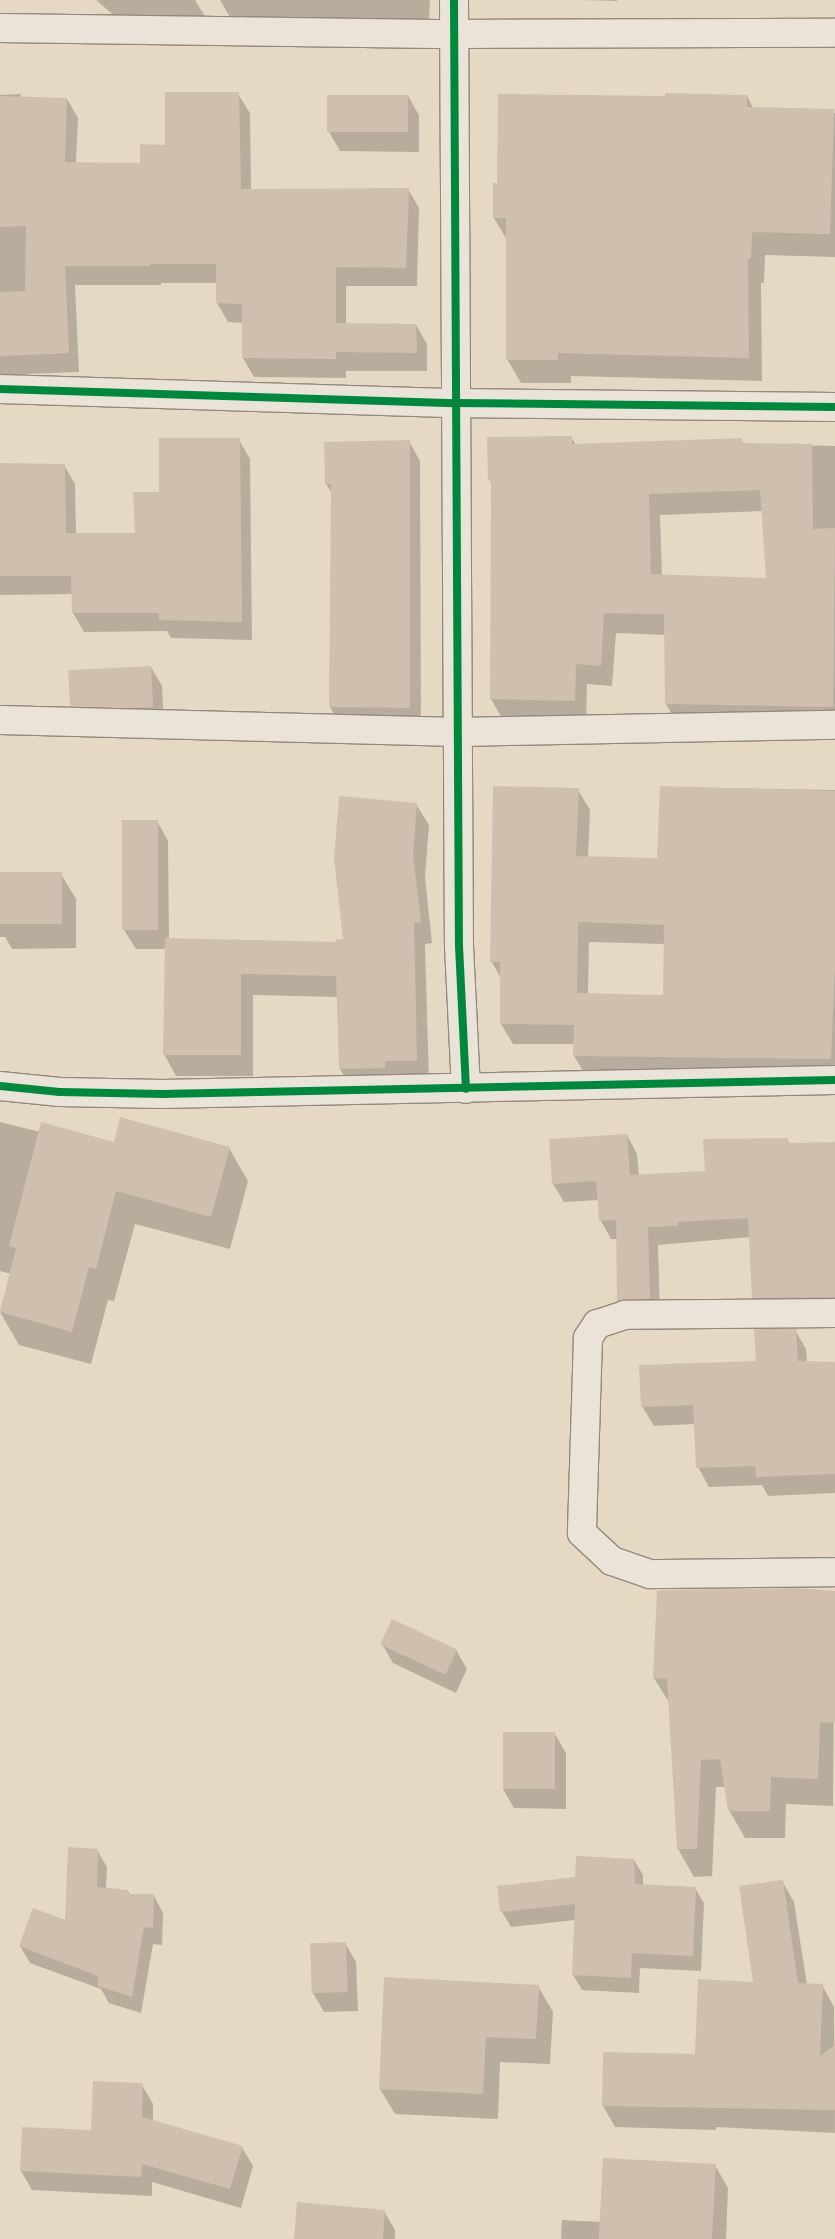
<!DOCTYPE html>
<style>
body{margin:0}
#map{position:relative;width:835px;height:2239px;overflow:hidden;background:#e6d9c3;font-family:Vollkorn,serif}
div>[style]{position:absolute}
.shadow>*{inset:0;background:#0003}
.building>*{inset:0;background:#d0bfaf;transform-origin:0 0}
.roads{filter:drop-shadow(1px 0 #938a7d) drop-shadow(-1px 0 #938a7d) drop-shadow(0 1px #938a7d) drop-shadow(0 -1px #938a7d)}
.street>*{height:28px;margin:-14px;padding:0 14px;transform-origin:14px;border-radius:14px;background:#e9e3d8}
.cycleway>*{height:8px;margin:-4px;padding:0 4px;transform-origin:4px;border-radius:4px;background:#00873e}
span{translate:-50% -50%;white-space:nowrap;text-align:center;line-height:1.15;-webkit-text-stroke:4.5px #f8e9ce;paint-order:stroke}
</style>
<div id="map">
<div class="shadow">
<i style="clip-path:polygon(96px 0,195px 0,206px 18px,124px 24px)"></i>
<i style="clip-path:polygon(220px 0,430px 0,429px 22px,231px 19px)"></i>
<i style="clip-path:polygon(581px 0,617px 0,617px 1px)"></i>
<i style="clip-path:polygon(20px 94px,22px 98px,67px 99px,78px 118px,76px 163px,141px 164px,238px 94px,250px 113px,251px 190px,408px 189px,419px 208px,417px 286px,346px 286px,346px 325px,416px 325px,427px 344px,427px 371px,346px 371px,346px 378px,254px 377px,243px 358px,243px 323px,228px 322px,217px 303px,217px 283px,161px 283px,161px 285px,75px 285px,79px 372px,0 375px,0 95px)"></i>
<i style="clip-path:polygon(408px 96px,419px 115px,419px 152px,340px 151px,329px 132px)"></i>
<i style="clip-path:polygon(747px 96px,753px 108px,835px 113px,835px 257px,765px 255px,764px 283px,761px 283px,762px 381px,571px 376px,571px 383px,521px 383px,507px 359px,507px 240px,494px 218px)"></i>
<i style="clip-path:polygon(evenodd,571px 437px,576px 445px,741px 439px,744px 444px,835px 446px,835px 728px,678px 725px,666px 704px,666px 635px,616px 633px,612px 686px,587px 684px,586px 722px,503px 720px,491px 699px,493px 485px,489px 479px,571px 437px,763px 511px,767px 579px,662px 576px,660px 515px,763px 511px)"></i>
<i style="clip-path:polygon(239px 440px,250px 459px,252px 640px,171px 638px,167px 631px,84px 632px,73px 613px,73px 594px,0 595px,0 464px,64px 465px,75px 484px,76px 534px,136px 534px,160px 493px)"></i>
<i style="clip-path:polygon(409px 441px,420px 461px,421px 727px,341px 726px,330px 707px,332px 493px,326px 484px)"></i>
<i style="clip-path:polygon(151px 667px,162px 686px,164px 726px,82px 725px,71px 706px)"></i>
<i style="clip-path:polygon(evenodd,661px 787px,835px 790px,835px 1079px,586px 1076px,574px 1056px,574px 1044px,513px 1044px,501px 1024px,501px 979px,492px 962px,578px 790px,590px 810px,588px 858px,658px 859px,661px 787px,589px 942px,665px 944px,665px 997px,588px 995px,589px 942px)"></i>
<i style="clip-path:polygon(416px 804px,429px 825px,425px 877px,432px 943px,425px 944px,429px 1082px,352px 1090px,340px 1069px,338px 997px,253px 995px,253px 1076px,176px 1076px,164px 1054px,166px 949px,136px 949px,124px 930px,157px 821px,168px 841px,169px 940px,337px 943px,345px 940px)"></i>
<i style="clip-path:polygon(0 874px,61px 874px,76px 899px,76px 948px,12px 949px,5px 937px,0 937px)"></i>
<i style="clip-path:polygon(0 1122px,40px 1132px,114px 1143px,229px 1148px,248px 1181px,230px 1249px,135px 1224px,114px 1301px,108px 1300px,91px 1364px,19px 1345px,0 1312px,11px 1274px,0 1271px)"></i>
<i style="clip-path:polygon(627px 1135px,637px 1154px,639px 1176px,706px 1172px,787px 1139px,790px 1144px,835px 1143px,835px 1316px,764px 1316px,754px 1298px,750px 1237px,658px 1245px,660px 1317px,629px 1319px,619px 1301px,618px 1239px,611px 1239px,601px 1221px,599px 1200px,564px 1202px,553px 1184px)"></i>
<i style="clip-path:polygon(795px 1330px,806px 1349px,807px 1363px,835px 1363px,835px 1493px,768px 1496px,762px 1485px,709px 1487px,698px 1467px,695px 1424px,654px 1426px,642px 1406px,757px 1362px)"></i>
<i style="clip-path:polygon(835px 1592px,833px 1806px,786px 1804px,785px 1838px,745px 1838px,729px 1810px,725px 1787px,716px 1787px,712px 1876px,694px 1877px,678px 1849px,670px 1704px,654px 1678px)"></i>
<i style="clip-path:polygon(382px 1644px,456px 1650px,467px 1669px,456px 1693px,393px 1663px)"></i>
<i style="clip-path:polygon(555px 1734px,566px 1753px,566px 1809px,514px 1808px,503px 1789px)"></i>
<i style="clip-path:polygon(97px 1850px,107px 1867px,106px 1889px,128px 1891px,130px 1895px,154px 1896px,163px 1913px,162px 1945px,153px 1944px,141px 2013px,109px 2003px,101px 1989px,30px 1963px,20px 1946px,66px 1922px)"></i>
<i style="clip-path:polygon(634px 1860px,643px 1875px,643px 1886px,695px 1888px,704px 1903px,701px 1971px,640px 1968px,639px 1993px,582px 1990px,573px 1975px,576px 1920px,511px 1927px,502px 1912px,499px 1887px,576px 1878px)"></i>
<i style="clip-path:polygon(782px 1881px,794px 1902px,807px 1985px,822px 1985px,834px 2007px,835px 2133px,716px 2127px,716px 2130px,615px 2127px,603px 2106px,696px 2055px,754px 1983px)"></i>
<i style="clip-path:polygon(345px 1943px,356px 1962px,358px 2011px,324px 2012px,313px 1993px)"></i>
<i style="clip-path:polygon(538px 1986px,553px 2012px,550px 2064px,500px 2062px,498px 2119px,395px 2114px,380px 2089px)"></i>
<i style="clip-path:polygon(142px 2085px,153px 2104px,153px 2121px,242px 2147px,253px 2166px,241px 2208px,152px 2182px,152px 2196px,32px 2190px,21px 2171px,23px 2128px,93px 2131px)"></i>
<i style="clip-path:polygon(715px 2165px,728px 2188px,726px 2239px,561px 2239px,562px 2220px,601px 2222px)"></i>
<i style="clip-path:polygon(384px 2211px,395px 2230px,395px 2239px,296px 2239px)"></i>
</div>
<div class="building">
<i style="clip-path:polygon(165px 92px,239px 92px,241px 189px,409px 188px,406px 268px,336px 267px,336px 323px,416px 324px,417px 353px,336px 352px,336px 359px,242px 358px,242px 304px,216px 303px,216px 264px,150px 264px,150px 266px,65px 266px,69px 353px,0 356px,0 292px,25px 291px,26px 226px,0 227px,0 96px,67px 98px,65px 162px,140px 163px,140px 144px,165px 145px)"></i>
<i style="clip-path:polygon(665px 93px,747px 95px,747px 107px,834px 109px,830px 234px,752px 232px,751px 259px,748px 259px,749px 358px,558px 353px,558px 360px,506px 360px,506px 218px,493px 218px,493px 183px,497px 183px,498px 94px,665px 96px)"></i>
<i style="left:327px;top:95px;width:81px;height:37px"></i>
<i style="clip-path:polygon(evenodd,572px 436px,572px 444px,742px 438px,742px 443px,812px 444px,813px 529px,835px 528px,833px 707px,665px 704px,664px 614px,604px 613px,601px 666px,576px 664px,575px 701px,490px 699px,491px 480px,488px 480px,487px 437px,572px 436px,760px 490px,766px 578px,651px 574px,649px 494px,760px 490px)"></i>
<i style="clip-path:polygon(159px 438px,240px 438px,242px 622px,159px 620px,159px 613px,72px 613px,71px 576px,0 576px,0 463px,65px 464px,66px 533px,135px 533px,133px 492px,159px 492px)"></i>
<i style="clip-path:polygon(410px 440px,410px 708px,329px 707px,331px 484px,325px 484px,324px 442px)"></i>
<i style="left:151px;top:666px;width:41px;height:83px;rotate:87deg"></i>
<i style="clip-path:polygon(evenodd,493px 786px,579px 788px,576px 856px,657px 858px,660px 786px,835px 791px,835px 964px,831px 1059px,573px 1056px,574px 1025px,500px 1024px,500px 962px,490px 962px,493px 786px,578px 922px,664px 925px,663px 995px,577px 993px,578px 922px)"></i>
<i style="clip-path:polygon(339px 796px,417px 803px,413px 855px,421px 922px,414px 923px,417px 1061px,385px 1061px,385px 1068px,339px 1069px,336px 976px,241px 974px,241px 1055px,163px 1055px,165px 938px,336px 942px,336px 939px,343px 939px,334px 859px)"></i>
<i style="left:122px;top:820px;width:36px;height:110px"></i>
<i style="left:0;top:872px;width:62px;height:52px"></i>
<i style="clip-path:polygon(120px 1117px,230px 1147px,211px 1217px,116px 1191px,96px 1269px,89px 1267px,72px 1332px,0 1312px,16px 1248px,9px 1246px,41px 1122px,114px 1142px)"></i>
<i style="clip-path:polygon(627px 1134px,630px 1175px,705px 1171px,703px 1139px,788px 1138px,788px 1143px,835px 1142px,835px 1297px,752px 1298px,748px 1218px,677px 1222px,678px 1226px,648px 1227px,650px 1299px,617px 1301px,616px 1220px,599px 1221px,596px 1181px,552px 1184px,549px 1139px)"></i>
<i style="clip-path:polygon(754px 1329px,796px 1329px,798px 1361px,835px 1362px,835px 1474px,756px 1477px,755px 1466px,696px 1468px,693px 1405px,641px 1407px,639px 1365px,756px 1361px)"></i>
<i style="clip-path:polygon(797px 1588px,835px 1591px,835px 1723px,820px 1722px,818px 1779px,771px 1777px,770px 1811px,728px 1811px,720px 1759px,701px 1760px,697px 1849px,677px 1849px,667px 1679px,653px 1678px,657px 1590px)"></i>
<i style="left:392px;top:1619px;width:72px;height:28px;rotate:25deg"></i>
<i style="left:503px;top:1732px;width:52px;height:57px"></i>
<i style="clip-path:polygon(68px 1847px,98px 1849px,97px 1887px,128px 1890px,128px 1894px,154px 1894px,153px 1928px,144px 1927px,132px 1997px,98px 1986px,98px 1976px,19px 1946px,33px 1908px,65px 1920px)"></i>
<i style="clip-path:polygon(576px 1856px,634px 1859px,635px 1884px,696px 1887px,693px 1956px,632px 1953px,631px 1978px,572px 1975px,575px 1904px,500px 1912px,497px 1886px,575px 1877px)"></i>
<i style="clip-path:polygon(783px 1880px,798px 1983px,823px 1984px,820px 2056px,835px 2045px,835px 2110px,602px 2106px,603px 2052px,695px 2054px,698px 1979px,753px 1982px,739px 1886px)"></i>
<i style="left:346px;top:1942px;width:50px;height:36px;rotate:88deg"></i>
<i style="clip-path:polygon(384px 1977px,539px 1985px,536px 2039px,486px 2037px,483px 2094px,379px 2089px)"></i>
<i style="clip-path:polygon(93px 2081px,143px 2083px,142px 2117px,243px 2146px,230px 2189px,142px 2164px,141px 2177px,20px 2171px,22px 2127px,91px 2130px)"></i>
<i style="left:603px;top:2158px;width:113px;height:81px;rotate:3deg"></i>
<i style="clip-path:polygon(297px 2202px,385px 2210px,383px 2239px,294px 2239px)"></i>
</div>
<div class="roads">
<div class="street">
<i style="left:454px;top:0;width:946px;rotate:89.7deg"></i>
<i style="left:459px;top:946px;width:143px;rotate:87.2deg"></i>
<i style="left:0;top:28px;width:454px;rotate:0.8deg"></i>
<i style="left:454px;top:34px;width:381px;rotate:-0.2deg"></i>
<i style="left:0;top:389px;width:455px;rotate:1.8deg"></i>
<i style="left:455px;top:403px;width:380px;rotate:0.6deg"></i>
<i style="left:0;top:720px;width:458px;rotate:1.5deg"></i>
<i style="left:458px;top:732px;width:377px;rotate:-1.1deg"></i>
<i style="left:0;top:1086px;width:60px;rotate:5.7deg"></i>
<i style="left:60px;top:1092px;width:102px;rotate:1.1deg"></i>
<i style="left:162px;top:1094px;width:673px;rotate:-1.19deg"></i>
<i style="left:835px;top:1313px;width:210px;rotate:179.5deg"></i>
<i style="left:625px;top:1315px;width:29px;rotate:162deg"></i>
<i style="left:597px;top:1324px;width:17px;rotate:123deg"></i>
<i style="left:588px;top:1338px;width:195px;rotate:91.8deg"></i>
<i style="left:582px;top:1533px;width:41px;rotate:43deg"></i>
<i style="left:612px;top:1561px;width:40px;rotate:18.9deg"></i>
<i style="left:650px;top:1574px;width:185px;rotate:-0.6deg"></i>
</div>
</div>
<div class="cycleway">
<i style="left:454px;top:0;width:946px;rotate:89.7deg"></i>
<i style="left:459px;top:946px;width:143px;rotate:87.2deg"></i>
<i style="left:0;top:389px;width:455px;rotate:1.8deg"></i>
<i style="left:455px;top:403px;width:380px;rotate:0.6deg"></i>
<i style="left:0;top:1086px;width:60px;rotate:5.7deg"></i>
<i style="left:60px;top:1092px;width:102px;rotate:1.1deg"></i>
<i style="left:162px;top:1094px;width:673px;rotate:-1.19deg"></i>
</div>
</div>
